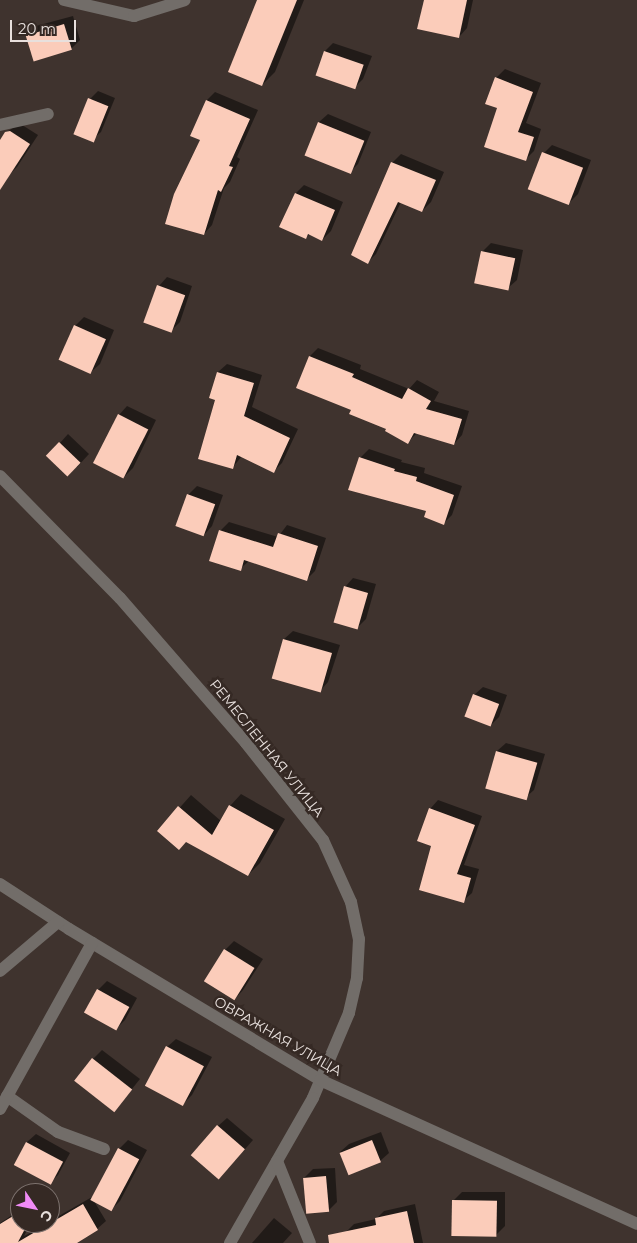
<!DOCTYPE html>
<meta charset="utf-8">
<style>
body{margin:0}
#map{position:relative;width:637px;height:1243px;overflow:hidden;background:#3f332e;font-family:Montserrat,sans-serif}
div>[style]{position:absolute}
.shadow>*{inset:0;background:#0007}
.building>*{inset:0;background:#fbccba;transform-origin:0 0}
.minor>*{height:12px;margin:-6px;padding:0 6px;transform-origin:6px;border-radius:6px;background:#726d69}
span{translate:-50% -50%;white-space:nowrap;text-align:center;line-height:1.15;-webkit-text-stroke:5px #352924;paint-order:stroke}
.street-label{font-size:14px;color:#e8e0dd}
.north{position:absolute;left:10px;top:1183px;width:50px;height:50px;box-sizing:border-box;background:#352924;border:1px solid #7d726e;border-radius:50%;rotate:124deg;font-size:14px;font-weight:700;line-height:20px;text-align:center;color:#e8e0dd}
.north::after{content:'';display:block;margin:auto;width:18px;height:22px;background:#f08bf6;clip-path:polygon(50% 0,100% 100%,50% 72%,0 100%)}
.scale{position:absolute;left:10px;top:20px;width:66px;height:22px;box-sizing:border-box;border:2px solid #e8e0dd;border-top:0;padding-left:6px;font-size:15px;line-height:18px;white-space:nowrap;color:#e8e0dd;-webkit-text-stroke:4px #352924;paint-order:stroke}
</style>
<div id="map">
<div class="shadow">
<i style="clip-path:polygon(258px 0,304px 0,275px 72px,262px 85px)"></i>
<i style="clip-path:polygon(425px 0,473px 0,467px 28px,459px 37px)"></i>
<i style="clip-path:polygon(73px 16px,80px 40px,71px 49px,28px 35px,36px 26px)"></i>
<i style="clip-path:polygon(333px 43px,372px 56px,363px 79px,355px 87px,325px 51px)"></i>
<i style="clip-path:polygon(505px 69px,541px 83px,526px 123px,541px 129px,534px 151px,526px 159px,498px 107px,496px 78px)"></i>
<i style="clip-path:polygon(98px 91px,115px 98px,101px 132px,92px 140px,90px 99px)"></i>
<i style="clip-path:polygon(215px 92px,258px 110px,237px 157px,240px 159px,230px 182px,224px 188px,212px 225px,204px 234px,202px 139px,207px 100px)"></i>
<i style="clip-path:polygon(328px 114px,371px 132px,358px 164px,350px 172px,319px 122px)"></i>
<i style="clip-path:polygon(19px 123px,38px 135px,17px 167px,8px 176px,0 171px,0 142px,6px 133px)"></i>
<i style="clip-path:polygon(552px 145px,591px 160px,578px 194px,569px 203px,544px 153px)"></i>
<i style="clip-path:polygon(401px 154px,444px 172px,431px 202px,422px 211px,401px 202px,376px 254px,368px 262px,352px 255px,393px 162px)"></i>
<i style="clip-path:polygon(304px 185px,343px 202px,331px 231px,322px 240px,310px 234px,305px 238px,296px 193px)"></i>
<i style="clip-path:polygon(491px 243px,523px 250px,517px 280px,508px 288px,482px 252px)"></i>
<i style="clip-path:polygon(167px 277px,192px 286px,180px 322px,171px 331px,159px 286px)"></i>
<i style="clip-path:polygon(84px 317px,114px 330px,100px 364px,91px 372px,75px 326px)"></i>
<i style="clip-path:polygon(318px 348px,361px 365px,360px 369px,409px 389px,417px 380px,439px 392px,434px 401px,469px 411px,462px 435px,454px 444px,417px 433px,408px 442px,352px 409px,310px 356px)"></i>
<i style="clip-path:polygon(227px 364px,262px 375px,252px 407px,298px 429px,282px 463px,274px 471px,242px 456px,233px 467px,216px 399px,218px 372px)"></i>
<i style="clip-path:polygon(127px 406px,156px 420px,133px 468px,125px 476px,119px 415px)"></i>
<i style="clip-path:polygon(68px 434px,89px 454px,77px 467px,60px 443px)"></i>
<i style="clip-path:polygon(369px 449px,402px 460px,401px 462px,425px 468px,424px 473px,462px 486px,452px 515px,444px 523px,360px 458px)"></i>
<i style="clip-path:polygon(197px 486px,223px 495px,212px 526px,204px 535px,188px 495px)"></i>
<i style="clip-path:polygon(229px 522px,278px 537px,287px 525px,326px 538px,315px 571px,307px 579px,249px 561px,240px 569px,220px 531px)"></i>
<i style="clip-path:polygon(353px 578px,376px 584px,366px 619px,357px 628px,345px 587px)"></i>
<i style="clip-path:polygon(293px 631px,340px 645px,328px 682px,320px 691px,273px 677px,284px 639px)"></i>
<i style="clip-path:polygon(483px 687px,507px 695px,499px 717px,491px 725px,474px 695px)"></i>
<i style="clip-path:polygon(506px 743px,545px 754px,534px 790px,525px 798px,487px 787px,497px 751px)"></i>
<i style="clip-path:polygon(241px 794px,285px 819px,260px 863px,248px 875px,187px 841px,159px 831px,191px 795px,221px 821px,230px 806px)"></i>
<i style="clip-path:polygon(438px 800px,482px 816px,464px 865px,479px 869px,472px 893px,463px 901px,433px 845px,430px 809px)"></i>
<i style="clip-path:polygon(234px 941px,263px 959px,243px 990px,235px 999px,206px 981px,225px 950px)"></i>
<i style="clip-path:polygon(107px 981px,137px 998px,125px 1020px,116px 1029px,98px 990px)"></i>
<i style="clip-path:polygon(176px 1039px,212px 1057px,192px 1095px,183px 1104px,167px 1047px)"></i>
<i style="clip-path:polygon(102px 1050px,140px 1079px,115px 1110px,93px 1059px)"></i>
<i style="clip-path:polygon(227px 1118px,253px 1140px,219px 1179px,218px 1126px)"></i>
<i style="clip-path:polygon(381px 1132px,389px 1153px,380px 1161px,340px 1152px,349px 1144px)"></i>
<i style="clip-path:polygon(36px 1134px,70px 1153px,58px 1175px,49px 1184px,15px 1165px,27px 1142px)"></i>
<i style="clip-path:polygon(128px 1140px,147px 1150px,120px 1201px,112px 1209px,94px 1201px,106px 1221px,97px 1229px,74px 1243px,0 1243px,0 1223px,20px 1210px,20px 1223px,31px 1223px,24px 1236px,50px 1223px,50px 1221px,92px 1197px,93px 1199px,119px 1149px)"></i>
<i style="clip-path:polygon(335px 1168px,337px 1202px,328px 1211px,304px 1178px,313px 1169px)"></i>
<i style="clip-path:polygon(462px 1192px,505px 1192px,505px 1226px,496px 1235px,453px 1201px)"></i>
<i style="clip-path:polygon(415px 1204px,423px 1243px,348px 1243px,346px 1232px,354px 1224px,376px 1219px,384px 1211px)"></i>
<i style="clip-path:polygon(274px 1218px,292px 1233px,283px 1243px,252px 1243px)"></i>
</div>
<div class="building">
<i style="clip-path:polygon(257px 0,297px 0,262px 86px,228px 72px)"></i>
<i style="clip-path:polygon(424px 0,467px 0,459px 38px,417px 29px)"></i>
<i style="left:64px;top:24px;width:27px;height:40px;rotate:73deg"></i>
<i style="left:324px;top:51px;width:42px;height:26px;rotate:19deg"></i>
<i style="clip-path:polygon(495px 77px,533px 92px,518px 132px,534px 137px,526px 161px,484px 147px,497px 108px,485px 104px)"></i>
<i style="left:88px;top:98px;width:22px;height:39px;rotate:22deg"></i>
<i style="clip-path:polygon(206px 100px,250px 119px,229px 166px,233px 167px,221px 192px,218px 190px,204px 235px,165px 224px,174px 194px,200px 140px,190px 136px)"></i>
<i style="left:318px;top:122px;width:50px;height:36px;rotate:22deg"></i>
<i style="clip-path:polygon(10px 131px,30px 144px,0 190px,0 140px,5px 132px)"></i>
<i style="left:542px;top:152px;width:44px;height:40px;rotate:21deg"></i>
<i style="clip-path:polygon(391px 162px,436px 180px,422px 212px,398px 202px,368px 264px,351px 255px)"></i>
<i style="clip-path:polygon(295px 193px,335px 210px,322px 241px,308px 234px,306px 239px,279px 227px)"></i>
<i style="left:481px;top:251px;width:35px;height:33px;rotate:12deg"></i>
<i style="left:157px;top:285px;width:30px;height:40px;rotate:20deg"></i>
<i style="left:74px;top:325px;width:35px;height:38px;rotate:24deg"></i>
<i style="clip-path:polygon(309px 356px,354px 374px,352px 377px,402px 399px,408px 388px,431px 401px,426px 409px,462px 419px,454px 445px,414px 433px,408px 444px,385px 431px,386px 429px,349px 414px,351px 410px,296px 388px)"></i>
<i style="clip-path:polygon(217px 372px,254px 383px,244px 416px,290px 438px,274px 473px,237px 455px,233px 469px,198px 459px,215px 400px,209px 398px)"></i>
<i style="left:118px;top:414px;width:34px;height:55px;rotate:27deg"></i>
<i style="left:59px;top:442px;width:30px;height:19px;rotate:44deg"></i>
<i style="clip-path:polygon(359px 457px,395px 469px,394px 471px,417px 477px,416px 481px,454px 495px,444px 525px,424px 517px,426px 511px,348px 490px)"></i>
<i style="left:187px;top:494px;width:30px;height:34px;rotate:20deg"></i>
<i style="clip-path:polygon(219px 530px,273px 547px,278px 533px,318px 546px,307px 581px,244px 560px,241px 571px,209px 561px)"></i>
<i style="left:344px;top:586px;width:25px;height:38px;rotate:16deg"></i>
<i style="left:283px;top:639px;width:51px;height:41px;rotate:16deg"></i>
<i style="left:473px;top:694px;width:28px;height:24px;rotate:21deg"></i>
<i style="left:496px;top:751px;width:43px;height:39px;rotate:16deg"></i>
<i style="clip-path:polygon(229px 805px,274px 830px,248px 876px,186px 842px,179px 850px,157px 831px,178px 806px,212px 835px)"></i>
<i style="clip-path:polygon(429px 808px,475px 825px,457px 874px,471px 878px,464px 903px,419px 890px,431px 846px,417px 841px)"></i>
<i style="left:224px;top:949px;width:36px;height:38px;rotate:32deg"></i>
<i style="left:97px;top:989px;width:37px;height:27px;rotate:29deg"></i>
<i style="left:166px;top:1046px;width:43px;height:45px;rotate:28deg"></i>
<i style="left:92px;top:1058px;width:51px;height:29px;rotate:38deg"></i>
<i style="left:217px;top:1125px;width:37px;height:40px;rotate:41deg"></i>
<i style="left:372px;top:1140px;width:24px;height:35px;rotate:68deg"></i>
<i style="left:26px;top:1142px;width:42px;height:26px;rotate:28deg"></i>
<i style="left:118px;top:1148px;width:24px;height:59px;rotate:28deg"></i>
<i style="left:326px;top:1176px;width:36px;height:23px;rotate:85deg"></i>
<i style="left:452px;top:1200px;width:45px;height:36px;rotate:1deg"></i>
<i style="clip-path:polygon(83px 1204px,98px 1230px,77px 1243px,0 1243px,0 1224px,18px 1213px,20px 1223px,24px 1223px,26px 1227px,18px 1242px)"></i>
<i style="clip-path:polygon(407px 1211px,414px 1243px,329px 1243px,328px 1235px,376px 1225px,375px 1218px)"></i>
</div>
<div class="minor">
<i style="left:64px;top:0;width:72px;rotate:12.9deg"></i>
<i style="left:134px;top:16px;width:53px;rotate:-17.4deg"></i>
<i style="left:0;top:125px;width:49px;rotate:-12.9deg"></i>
<i style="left:0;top:476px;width:171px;rotate:45.5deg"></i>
<i style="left:120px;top:598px;width:192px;rotate:49deg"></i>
<i style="left:246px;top:743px;width:124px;rotate:51.6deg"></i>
<i style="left:323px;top:840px;width:68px;rotate:65.7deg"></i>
<i style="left:351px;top:902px;width:38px;rotate:78deg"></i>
<i style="left:359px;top:939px;width:39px;rotate:93deg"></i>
<i style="left:357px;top:978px;width:36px;rotate:103deg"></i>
<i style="left:349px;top:1013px;width:92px;rotate:113deg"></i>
<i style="left:313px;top:1098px;width:167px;rotate:119.8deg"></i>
<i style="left:0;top:884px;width:82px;rotate:33.1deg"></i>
<i style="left:69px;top:929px;width:293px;rotate:31deg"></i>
<i style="left:320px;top:1080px;width:348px;rotate:24.4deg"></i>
<i style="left:0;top:971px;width:76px;rotate:-40.2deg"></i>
<i style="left:7px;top:1096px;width:62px;rotate:35.2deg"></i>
<i style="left:58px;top:1132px;width:49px;rotate:20.3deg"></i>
<i style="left:0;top:1109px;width:190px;rotate:-61deg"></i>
<i style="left:277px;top:1161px;width:88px;rotate:68.1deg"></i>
</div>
<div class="street-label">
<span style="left:267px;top:748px;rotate:51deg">РЕМЕСЛЕННАЯ УЛИЦА</span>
<span style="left:278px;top:1036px;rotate:30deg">ОВРАЖНАЯ УЛИЦА</span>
</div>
<div class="north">С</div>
<div class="scale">20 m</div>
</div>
